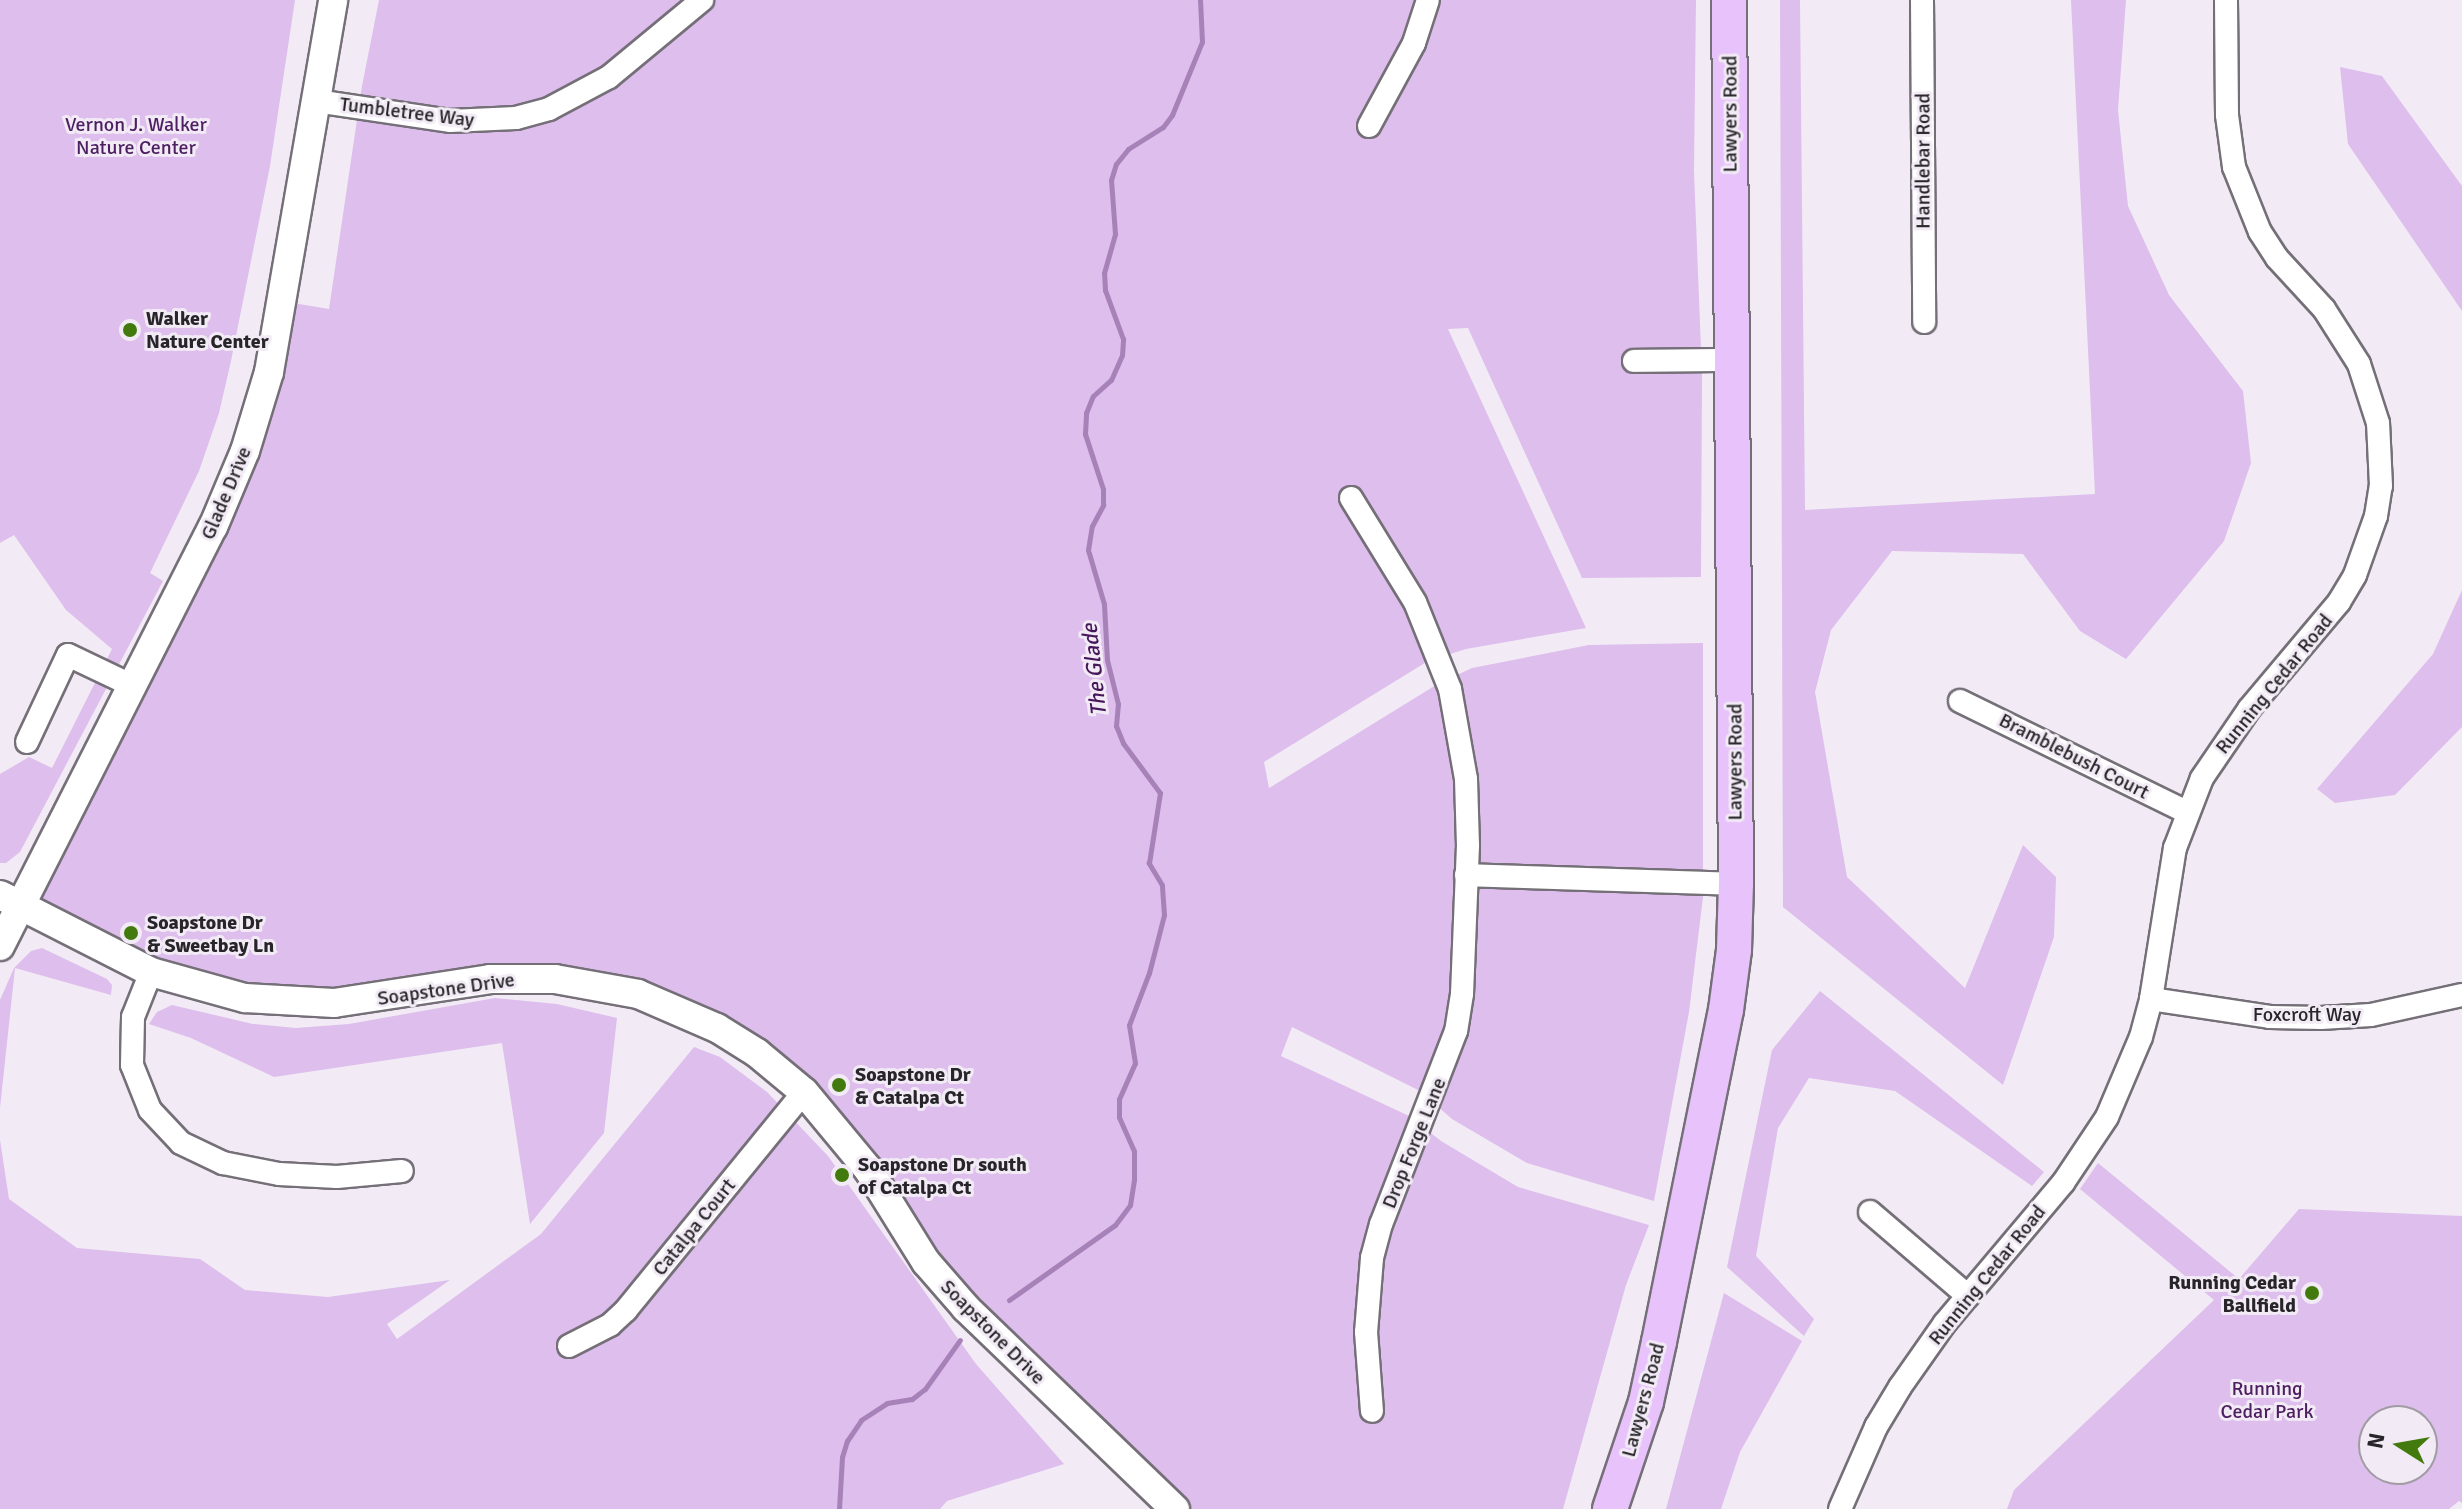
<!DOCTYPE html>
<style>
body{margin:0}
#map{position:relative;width:2462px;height:1509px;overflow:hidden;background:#f2ebf5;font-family:Signika,sans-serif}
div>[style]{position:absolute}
.green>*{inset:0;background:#ddbeec}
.stream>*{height:5px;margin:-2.5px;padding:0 2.5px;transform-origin:2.5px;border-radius:2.5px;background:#a782b9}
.roads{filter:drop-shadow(2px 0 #756f78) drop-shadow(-2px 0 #756f78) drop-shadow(0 2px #756f78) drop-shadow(0 -2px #756f78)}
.minor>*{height:22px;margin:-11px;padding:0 11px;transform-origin:11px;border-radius:11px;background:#fff}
.tertiary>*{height:28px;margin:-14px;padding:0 14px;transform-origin:14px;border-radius:14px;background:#fff}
.primary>*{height:34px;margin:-17px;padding:0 17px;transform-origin:17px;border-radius:17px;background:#e8c2fa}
.dots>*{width:22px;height:22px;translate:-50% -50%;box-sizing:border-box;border:4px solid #f2ebf5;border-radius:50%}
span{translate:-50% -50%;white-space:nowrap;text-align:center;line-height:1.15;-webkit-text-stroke:6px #f2ebf5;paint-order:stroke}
.street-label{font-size:20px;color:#272529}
.park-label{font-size:20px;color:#4d1e62}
.poi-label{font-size:20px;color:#272529;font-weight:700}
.left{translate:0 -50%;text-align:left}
.right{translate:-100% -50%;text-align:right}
.water-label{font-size:22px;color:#46165a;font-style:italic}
.north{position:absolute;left:2358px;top:1405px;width:80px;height:80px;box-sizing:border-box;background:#f2ebf5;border:2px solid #a19ca3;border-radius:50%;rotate:281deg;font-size:22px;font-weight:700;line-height:32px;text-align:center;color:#272529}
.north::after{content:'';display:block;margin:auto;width:28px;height:36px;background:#437a0e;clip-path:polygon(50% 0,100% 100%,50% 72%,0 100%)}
</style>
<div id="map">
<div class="green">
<i style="clip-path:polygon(0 0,295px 0,270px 166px,231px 361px,219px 413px,199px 471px,150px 573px,163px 581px,20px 852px,6px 863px,0 863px,0 774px,29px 757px,52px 768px,112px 649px,66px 610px,14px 535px,0 543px)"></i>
<i style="clip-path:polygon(379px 0,1696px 0,1694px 171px,1702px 375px,1701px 577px,1582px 578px,1468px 328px,1448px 329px,1586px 628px,1466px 649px,1428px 661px,1264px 762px,1269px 788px,1436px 685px,1472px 668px,1589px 645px,1703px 643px,1703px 897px,1689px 1012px,1654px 1201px,1527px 1163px,1452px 1119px,1420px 1091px,1292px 1027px,1281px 1056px,1409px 1116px,1441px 1141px,1518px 1187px,1649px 1225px,1626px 1285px,1563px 1509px,1175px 1509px,995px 1336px,804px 1092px,616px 988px,245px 998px,20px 904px,213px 527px,281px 301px,329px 309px,362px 86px)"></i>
<i style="clip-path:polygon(1780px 0,1800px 0,1805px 510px,2095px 494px,2071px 0,2126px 0,2118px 110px,2128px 206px,2169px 295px,2243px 391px,2251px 463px,2224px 541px,2126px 659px,2080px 631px,2023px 554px,1892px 551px,1831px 630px,1815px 692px,1847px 877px,1965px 988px,2023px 845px,2056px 877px,2054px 937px,2003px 1085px,1783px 907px)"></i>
<i style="clip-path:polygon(2340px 67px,2382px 76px,2462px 186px,2462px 311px,2348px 144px)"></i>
<i style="clip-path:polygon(2462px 590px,2462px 727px,2395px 795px,2335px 803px,2317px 789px,2433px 654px)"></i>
<i style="clip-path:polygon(42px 948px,107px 979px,112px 985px,111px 995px,15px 968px,0 1108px,0 1000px,14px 968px,31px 951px)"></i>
<i style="clip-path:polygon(1820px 991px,2044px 1172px,2032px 1186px,1895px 1091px,1809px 1078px,1778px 1128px,1756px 1256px,1814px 1319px,1804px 1336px,1727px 1267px,1772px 1050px)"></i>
<i style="clip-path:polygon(495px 998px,557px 1004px,617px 1018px,604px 1133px,530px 1224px,502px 1043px,274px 1077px,191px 1038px,149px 1024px,157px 1012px,172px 1005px,253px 1024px,296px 1028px,349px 1024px)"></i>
<i style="clip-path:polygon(694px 1047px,720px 1057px,767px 1092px,828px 1156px,976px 1364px,1064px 1464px,947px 1501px,940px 1509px,0 1509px,0 1140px,9px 1199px,77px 1248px,200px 1259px,245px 1290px,328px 1297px,450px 1280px,387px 1324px,397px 1339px,541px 1234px)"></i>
<i style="clip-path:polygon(evenodd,2098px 1163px,2239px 1279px,2299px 1209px,2462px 1216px,2462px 1503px,2459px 1501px,2449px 1509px,2007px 1509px,2014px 1490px,2214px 1300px,2080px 1189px,2098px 1163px,2422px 1421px,2422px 1469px,2374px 1469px,2374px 1421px,2422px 1421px)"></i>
<i style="clip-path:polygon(1724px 1293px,1802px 1341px,1740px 1452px,1721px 1509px,1666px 1509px)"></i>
</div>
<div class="stream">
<i style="left:1009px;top:1300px;width:130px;rotate:-35.3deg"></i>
<i style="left:1115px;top:1225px;width:25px;rotate:-53deg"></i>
<i style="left:1130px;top:1205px;width:26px;rotate:-81deg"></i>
<i style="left:1134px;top:1179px;width:28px;rotate:-90deg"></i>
<i style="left:1134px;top:1151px;width:37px;rotate:-114deg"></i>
<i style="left:1119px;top:1117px;width:18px;rotate:-90deg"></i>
<i style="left:1119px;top:1099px;width:39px;rotate:-66deg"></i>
<i style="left:1135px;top:1063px;width:38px;rotate:-99deg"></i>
<i style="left:1129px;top:1025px;width:56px;rotate:-69deg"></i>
<i style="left:1149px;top:973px;width:60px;rotate:-75.5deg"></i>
<i style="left:1164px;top:915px;width:30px;rotate:-94deg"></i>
<i style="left:1162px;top:885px;width:26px;rotate:-121deg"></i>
<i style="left:1149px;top:863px;width:71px;rotate:-81.1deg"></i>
<i style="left:1160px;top:793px;width:62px;rotate:-126.5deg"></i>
<i style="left:1123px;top:743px;width:18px;rotate:-112deg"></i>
<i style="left:1116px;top:726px;width:22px;rotate:-85deg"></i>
<i style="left:1118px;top:704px;width:45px;rotate:-104deg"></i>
<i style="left:1107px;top:660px;width:56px;rotate:-93.1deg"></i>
<i style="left:1104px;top:604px;width:56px;rotate:-106.5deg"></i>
<i style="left:1088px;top:550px;width:24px;rotate:-81deg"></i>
<i style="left:1092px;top:526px;width:24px;rotate:-62deg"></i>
<i style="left:1103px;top:505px;width:16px;rotate:-90deg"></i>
<i style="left:1103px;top:489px;width:58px;rotate:-108.1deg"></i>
<i style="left:1085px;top:434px;width:21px;rotate:-87deg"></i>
<i style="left:1086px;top:413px;width:18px;rotate:-68deg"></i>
<i style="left:1093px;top:396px;width:24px;rotate:-42deg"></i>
<i style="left:1111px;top:380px;width:27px;rotate:-66deg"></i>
<i style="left:1122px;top:355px;width:16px;rotate:-86deg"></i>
<i style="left:1123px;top:339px;width:52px;rotate:-110.2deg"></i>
<i style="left:1105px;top:290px;width:17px;rotate:-93deg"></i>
<i style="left:1104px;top:273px;width:41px;rotate:-74.2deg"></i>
<i style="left:1115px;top:234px;width:54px;rotate:-94.2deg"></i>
<i style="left:1111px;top:180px;width:17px;rotate:-73deg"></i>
<i style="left:1116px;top:164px;width:19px;rotate:-51deg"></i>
<i style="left:1128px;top:149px;width:41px;rotate:-32.2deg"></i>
<i style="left:1163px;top:127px;width:15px;rotate:-53deg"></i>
<i style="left:1172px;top:115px;width:79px;rotate:-67.7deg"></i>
<i style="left:1202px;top:42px;width:42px;rotate:-92.7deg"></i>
<i style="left:839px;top:1509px;width:52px;rotate:-86.7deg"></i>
<i style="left:842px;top:1457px;width:17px;rotate:-73deg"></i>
<i style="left:847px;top:1441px;width:25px;rotate:-56deg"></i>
<i style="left:861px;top:1420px;width:31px;rotate:-33deg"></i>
<i style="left:887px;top:1403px;width:25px;rotate:-9deg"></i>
<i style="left:912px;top:1399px;width:16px;rotate:-38deg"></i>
<i style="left:925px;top:1389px;width:60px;rotate:-54.5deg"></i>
</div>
<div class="roads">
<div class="minor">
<i style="left:1922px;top:0;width:322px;rotate:89.6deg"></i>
<i style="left:316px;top:101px;width:135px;rotate:8.5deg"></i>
<i style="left:450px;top:121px;width:66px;rotate:-2.6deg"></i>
<i style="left:516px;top:118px;width:34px;rotate:-15deg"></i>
<i style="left:549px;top:109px;width:68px;rotate:-28.1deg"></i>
<i style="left:609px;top:77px;width:121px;rotate:-39.6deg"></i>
<i style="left:1369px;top:126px;width:94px;rotate:-61.5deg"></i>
<i style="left:1414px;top:43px;width:45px;rotate:-72deg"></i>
<i style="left:1634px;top:361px;width:99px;rotate:-0.6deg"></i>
<i style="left:1351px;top:498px;width:122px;rotate:58.4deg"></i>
<i style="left:1415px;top:602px;width:94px;rotate:68.1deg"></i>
<i style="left:1450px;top:689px;width:91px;rotate:79.9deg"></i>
<i style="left:1466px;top:779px;width:66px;rotate:88.3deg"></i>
<i style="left:1468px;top:845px;width:149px;rotate:92.3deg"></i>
<i style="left:1462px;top:994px;width:37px;rotate:99deg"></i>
<i style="left:1456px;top:1031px;width:207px;rotate:111.2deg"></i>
<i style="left:1381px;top:1224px;width:35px;rotate:105deg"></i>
<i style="left:1372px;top:1258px;width:74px;rotate:94.6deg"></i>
<i style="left:1366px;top:1332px;width:79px;rotate:85.7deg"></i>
<i style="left:1960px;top:701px;width:253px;rotate:26.1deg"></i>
<i style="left:27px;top:742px;width:96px;rotate:-64.8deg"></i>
<i style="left:68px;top:655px;width:70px;rotate:25.5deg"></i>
<i style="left:1466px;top:875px;width:270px;rotate:1.9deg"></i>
<i style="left:151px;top:972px;width:48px;rotate:111.8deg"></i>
<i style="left:133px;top:1017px;width:48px;rotate:91.2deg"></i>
<i style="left:132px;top:1065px;width:48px;rotate:68.2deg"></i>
<i style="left:150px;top:1110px;width:45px;rotate:46.8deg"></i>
<i style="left:181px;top:1143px;width:47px;rotate:25.5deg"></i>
<i style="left:223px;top:1163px;width:57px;rotate:11.1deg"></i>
<i style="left:279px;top:1174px;width:58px;rotate:3deg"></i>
<i style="left:337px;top:1177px;width:65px;rotate:-5.3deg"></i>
<i style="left:2151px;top:999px;width:120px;rotate:8.6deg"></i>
<i style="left:2270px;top:1017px;width:51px;rotate:1.1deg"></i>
<i style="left:2321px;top:1018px;width:50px;rotate:-3.4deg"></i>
<i style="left:2371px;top:1015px;width:93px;rotate:-12.4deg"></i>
<i style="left:1870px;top:1212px;width:129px;rotate:40.6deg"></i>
<i style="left:569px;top:1346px;width:46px;rotate:-27.1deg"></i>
<i style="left:610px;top:1325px;width:22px;rotate:-43deg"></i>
<i style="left:626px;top:1310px;width:281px;rotate:-50.8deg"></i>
<i style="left:1840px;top:1509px;width:90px;rotate:-66.3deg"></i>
<i style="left:1876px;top:1427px;width:47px;rotate:-59deg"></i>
<i style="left:1900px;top:1387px;width:78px;rotate:-54.9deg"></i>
<i style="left:1945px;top:1323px;width:183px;rotate:-49.9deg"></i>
<i style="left:2063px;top:1183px;width:79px;rotate:-56.3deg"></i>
<i style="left:2107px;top:1117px;width:87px;rotate:-67deg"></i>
<i style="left:2141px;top:1037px;width:39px;rotate:-75deg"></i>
<i style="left:2151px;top:999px;width:153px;rotate:-81deg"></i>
<i style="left:2175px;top:848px;width:75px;rotate:-68.9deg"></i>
<i style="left:2202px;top:778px;width:83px;rotate:-55.7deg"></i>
<i style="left:2249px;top:709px;width:140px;rotate:-49.9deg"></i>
<i style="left:2339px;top:602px;width:31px;rotate:-59deg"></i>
<i style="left:2355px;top:575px;width:63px;rotate:-70.4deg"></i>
<i style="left:2376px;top:516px;width:30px;rotate:-81deg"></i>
<i style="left:2381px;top:486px;width:63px;rotate:-92.7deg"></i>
<i style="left:2378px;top:423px;width:62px;rotate:-107.9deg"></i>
<i style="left:2359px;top:364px;width:65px;rotate:-122.5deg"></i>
<i style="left:2324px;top:309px;width:69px;rotate:-132.7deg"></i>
<i style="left:2277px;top:258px;width:31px;rotate:-123deg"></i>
<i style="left:2260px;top:232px;width:70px;rotate:-111.8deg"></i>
<i style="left:2234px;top:167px;width:52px;rotate:-97.7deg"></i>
<i style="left:2227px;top:115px;width:115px;rotate:-90.5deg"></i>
</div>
<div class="tertiary">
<i style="left:0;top:895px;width:169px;rotate:27deg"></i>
<i style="left:151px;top:972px;width:98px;rotate:15.5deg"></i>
<i style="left:245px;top:998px;width:89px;rotate:3.2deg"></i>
<i style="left:334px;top:1003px;width:158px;rotate:-8.7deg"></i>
<i style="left:490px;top:979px;width:65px"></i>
<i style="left:555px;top:979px;width:84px;rotate:10.2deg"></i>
<i style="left:638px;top:994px;width:86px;rotate:23.3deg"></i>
<i style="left:717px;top:1028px;width:47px;rotate:32deg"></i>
<i style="left:757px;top:1053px;width:61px;rotate:39.7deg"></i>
<i style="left:804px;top:1092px;width:100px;rotate:50.3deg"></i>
<i style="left:868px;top:1169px;width:110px;rotate:58.1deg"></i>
<i style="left:926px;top:1262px;width:61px;rotate:49deg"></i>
<i style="left:966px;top:1308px;width:290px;rotate:43.9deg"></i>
<i style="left:0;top:946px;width:470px;rotate:-63.1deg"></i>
<i style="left:213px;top:527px;width:82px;rotate:-67.2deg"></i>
<i style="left:245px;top:451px;width:83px;rotate:-73.1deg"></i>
<i style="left:269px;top:372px;width:377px;rotate:-80.2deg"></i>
</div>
<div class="primary">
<i style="left:1610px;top:1509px;width:113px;rotate:-71.4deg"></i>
<i style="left:1646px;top:1402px;width:61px;rotate:-77.8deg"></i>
<i style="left:1659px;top:1342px;width:339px;rotate:-78.6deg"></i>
<i style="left:1726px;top:1010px;width:61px;rotate:-82.4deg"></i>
<i style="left:1734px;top:950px;width:66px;rotate:-88.3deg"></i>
<i style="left:1736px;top:884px;width:884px;rotate:-90.45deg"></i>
</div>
</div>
<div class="dots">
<i style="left:130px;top:330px;background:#437a0e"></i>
<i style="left:131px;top:933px;background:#437a0e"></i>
<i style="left:839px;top:1085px;background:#437a0e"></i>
<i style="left:842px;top:1175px;background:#437a0e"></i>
<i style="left:2312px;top:1293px;background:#437a0e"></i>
</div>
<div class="street-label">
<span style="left:407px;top:112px;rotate:7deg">Tumbletree Way</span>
<span style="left:1730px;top:114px;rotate:-90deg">Lawyers Road</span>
<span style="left:1923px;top:161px;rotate:-90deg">Handlebar Road</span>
<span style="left:226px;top:493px;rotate:-67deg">Glade Drive</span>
<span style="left:2274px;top:684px;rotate:-51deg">Running Cedar Road</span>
<span style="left:2074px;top:756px;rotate:27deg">Bramblebush Court</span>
<span style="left:1735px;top:762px;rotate:-90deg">Lawyers Road</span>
<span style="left:446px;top:989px;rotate:-8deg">Soapstone Drive</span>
<span style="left:2307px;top:1014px">Foxcroft Way</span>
<span style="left:1414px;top:1143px;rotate:-68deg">Drop Forge Lane</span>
<span style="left:694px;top:1227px;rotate:-51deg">Catalpa Court</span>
<span style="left:1987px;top:1275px;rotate:-51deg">Running Cedar Road</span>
<span style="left:993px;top:1332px;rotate:45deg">Soapstone Drive</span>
<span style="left:1643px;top:1400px;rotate:-75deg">Lawyers Road</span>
</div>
<div class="park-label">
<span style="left:136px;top:136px">Vernon J. Walker<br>Nature Center</span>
<span style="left:2267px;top:1400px">Running<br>Cedar Park</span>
</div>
<div class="poi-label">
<span class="left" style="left:146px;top:330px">Walker<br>Nature Center</span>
<span class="left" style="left:147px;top:934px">Soapstone Dr<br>&amp; Sweetbay Ln</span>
<span class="left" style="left:855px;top:1086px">Soapstone Dr<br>&amp; Catalpa Ct</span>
<span class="left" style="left:858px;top:1176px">Soapstone Dr south<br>of Catalpa Ct</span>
<span class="right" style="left:2296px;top:1294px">Running Cedar<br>Ballfield</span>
</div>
<div class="water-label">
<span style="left:1094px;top:670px;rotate:-96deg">The Glade</span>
</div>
<div class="north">N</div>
</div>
